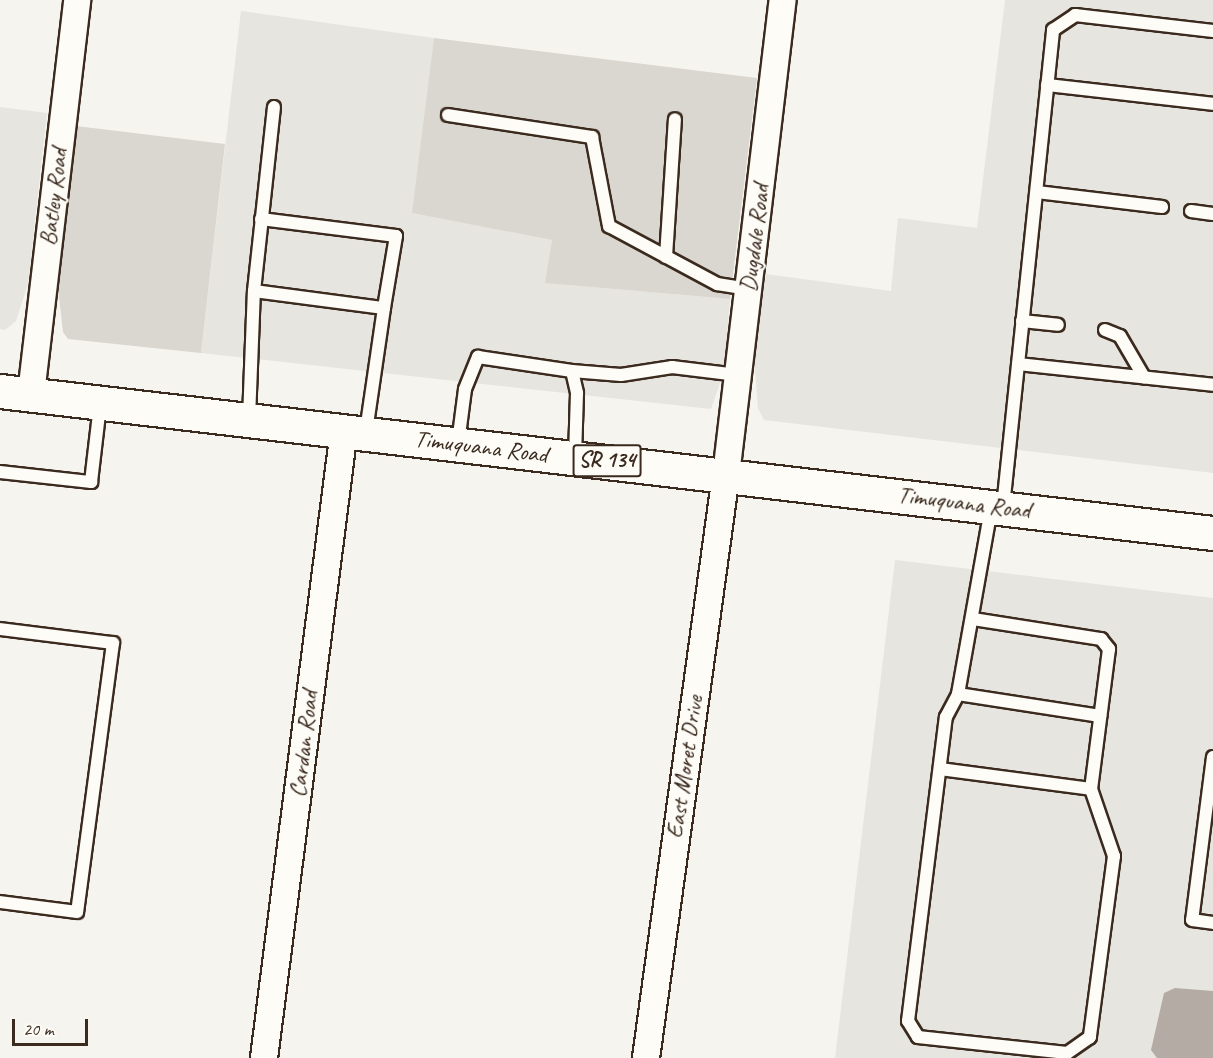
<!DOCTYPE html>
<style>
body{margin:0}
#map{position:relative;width:1213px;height:1058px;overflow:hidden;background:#f5f4ee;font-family:Caveat,sans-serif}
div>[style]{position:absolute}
.built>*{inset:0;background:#e7e5df}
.green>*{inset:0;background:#dad6d0}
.water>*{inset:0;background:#b4aca4}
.roads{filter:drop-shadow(2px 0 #3b2a1e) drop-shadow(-2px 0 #3b2a1e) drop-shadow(0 2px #3b2a1e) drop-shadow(0 -2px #3b2a1e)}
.lane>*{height:12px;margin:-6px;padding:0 6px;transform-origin:6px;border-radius:6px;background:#fdfcf7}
.street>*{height:26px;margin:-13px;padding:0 13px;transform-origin:13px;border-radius:13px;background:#fdfcf7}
.primary>*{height:33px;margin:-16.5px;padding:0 16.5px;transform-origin:16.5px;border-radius:16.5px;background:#fdfcf7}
span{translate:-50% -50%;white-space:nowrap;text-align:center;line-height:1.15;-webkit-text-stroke:4.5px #fdfcf7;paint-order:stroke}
.shield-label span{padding:2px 4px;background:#fdfcf7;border:2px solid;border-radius:4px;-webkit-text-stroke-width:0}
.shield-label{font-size:22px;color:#3b2a1e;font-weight:700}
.street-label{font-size:24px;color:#3b2a1e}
.scale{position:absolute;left:12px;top:1019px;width:76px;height:27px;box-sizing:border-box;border:3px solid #3b2a1e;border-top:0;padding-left:8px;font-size:18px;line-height:21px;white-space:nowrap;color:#3b2a1e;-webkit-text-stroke:4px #fdfcf7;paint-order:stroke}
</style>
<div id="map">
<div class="built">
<i style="clip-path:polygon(1005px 0,1213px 0,1213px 473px,764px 420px,758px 408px,754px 357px,766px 274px,891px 291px,898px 218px,977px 228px)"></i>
<i style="clip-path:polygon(241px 11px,434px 38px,413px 213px,552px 240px,546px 283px,730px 299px,724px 371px,711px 409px,201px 353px)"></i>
<i style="clip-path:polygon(0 107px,47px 113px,28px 284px,16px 321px,5px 330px,0 329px)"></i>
<i style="clip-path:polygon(895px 560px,1213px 598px,1213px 1058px,835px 1058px)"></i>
</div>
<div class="green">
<i style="clip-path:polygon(434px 38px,757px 78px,730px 299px,545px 283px,552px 240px,412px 213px)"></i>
<i style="clip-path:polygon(76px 126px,225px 144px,201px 353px,68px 339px,63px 332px,58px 287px)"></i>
</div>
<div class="water">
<i style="clip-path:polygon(1175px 988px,1213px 991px,1213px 1058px,1157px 1058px,1151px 1050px,1164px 993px)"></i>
</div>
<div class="roads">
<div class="lane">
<i style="left:1047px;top:85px;width:167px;rotate:6.5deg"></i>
<i style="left:448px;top:115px;width:146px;rotate:8.7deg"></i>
<i style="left:592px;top:137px;width:91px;rotate:79.2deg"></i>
<i style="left:609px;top:226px;width:123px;rotate:28.2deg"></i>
<i style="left:717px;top:284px;width:32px;rotate:9deg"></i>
<i style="left:1037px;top:192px;width:126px;rotate:6.8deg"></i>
<i style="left:1191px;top:211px;width:22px;rotate:8deg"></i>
<i style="left:261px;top:219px;width:136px;rotate:7.2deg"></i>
<i style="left:396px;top:236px;width:73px;rotate:99.5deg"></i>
<i style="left:666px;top:257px;width:138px;rotate:-86.3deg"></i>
<i style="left:254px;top:291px;width:131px;rotate:7.5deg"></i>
<i style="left:384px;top:308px;width:125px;rotate:98.3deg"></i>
<i style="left:1022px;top:321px;width:36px;rotate:6deg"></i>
<i style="left:1105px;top:330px;width:16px;rotate:22deg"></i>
<i style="left:1120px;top:336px;width:48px;rotate:59.7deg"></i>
<i style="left:1018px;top:364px;width:196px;rotate:6.1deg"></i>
<i style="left:572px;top:371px;width:49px;rotate:4.7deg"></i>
<i style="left:621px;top:375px;width:52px;rotate:-8.9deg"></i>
<i style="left:672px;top:367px;width:66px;rotate:6.9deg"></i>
<i style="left:249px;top:419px;width:128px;rotate:-87.8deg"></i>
<i style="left:254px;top:291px;width:185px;rotate:-83.8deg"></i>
<i style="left:458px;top:443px;width:54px;rotate:-82.6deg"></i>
<i style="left:465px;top:389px;width:35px;rotate:-68deg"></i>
<i style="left:478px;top:357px;width:95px;rotate:8.5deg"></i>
<i style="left:572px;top:371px;width:23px;rotate:77deg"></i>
<i style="left:577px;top:393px;width:65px;rotate:91.8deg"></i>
<i style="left:0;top:472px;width:92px;rotate:6.3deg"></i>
<i style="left:91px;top:482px;width:78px;rotate:-83.3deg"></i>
<i style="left:1003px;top:507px;width:480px;rotate:-84deg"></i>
<i style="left:1053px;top:30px;width:27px;rotate:-34deg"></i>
<i style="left:1075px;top:15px;width:139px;rotate:6.6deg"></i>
<i style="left:973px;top:619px;width:130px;rotate:8.9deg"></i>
<i style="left:1101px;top:639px;width:13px;rotate:51deg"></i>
<i style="left:1109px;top:649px;width:141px;rotate:97.3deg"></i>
<i style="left:1091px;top:789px;width:71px;rotate:71.1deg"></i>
<i style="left:1114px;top:856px;width:183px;rotate:97.6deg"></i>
<i style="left:1090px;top:1037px;width:28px;rotate:145deg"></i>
<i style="left:1067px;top:1053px;width:150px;rotate:-173.9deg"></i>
<i style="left:918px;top:1037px;width:19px;rotate:-122deg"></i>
<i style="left:908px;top:1021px;width:306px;rotate:-82.9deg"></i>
<i style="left:946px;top:717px;width:26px;rotate:-62deg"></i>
<i style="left:958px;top:694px;width:189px;rotate:-79.9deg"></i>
<i style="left:0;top:629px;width:114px;rotate:7.1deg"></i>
<i style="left:113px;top:643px;width:271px;rotate:97.6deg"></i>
<i style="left:77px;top:912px;width:78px;rotate:-172.6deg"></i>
<i style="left:958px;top:694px;width:144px;rotate:8.8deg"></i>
<i style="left:1213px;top:757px;width:164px;rotate:97.3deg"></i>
<i style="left:1192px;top:920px;width:21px;rotate:8deg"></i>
<i style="left:940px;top:769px;width:152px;rotate:7.5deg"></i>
</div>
<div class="street">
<i style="left:31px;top:394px;width:397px;rotate:-83.3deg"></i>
<i style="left:264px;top:1058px;width:633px;rotate:-82.74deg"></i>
<i style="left:646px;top:1058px;width:588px;rotate:-82.19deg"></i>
<i style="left:726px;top:475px;width:478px;rotate:-83.2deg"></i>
</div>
<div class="primary">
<i style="left:0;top:391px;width:1221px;rotate:6.68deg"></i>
</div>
</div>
<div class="shield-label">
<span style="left:607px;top:461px">SR 134</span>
</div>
<div class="street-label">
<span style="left:54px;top:197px;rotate:-83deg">Batley Road</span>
<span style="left:755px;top:238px;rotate:-83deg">Dugdale Road</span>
<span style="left:481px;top:447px;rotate:7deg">Timuquana Road</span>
<span style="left:964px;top:503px;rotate:7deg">Timuquana Road</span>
<span style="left:304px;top:744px;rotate:-83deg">Cardan Road</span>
<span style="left:685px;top:767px;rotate:-82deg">East Moret Drive</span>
</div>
<div class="scale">20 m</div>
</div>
